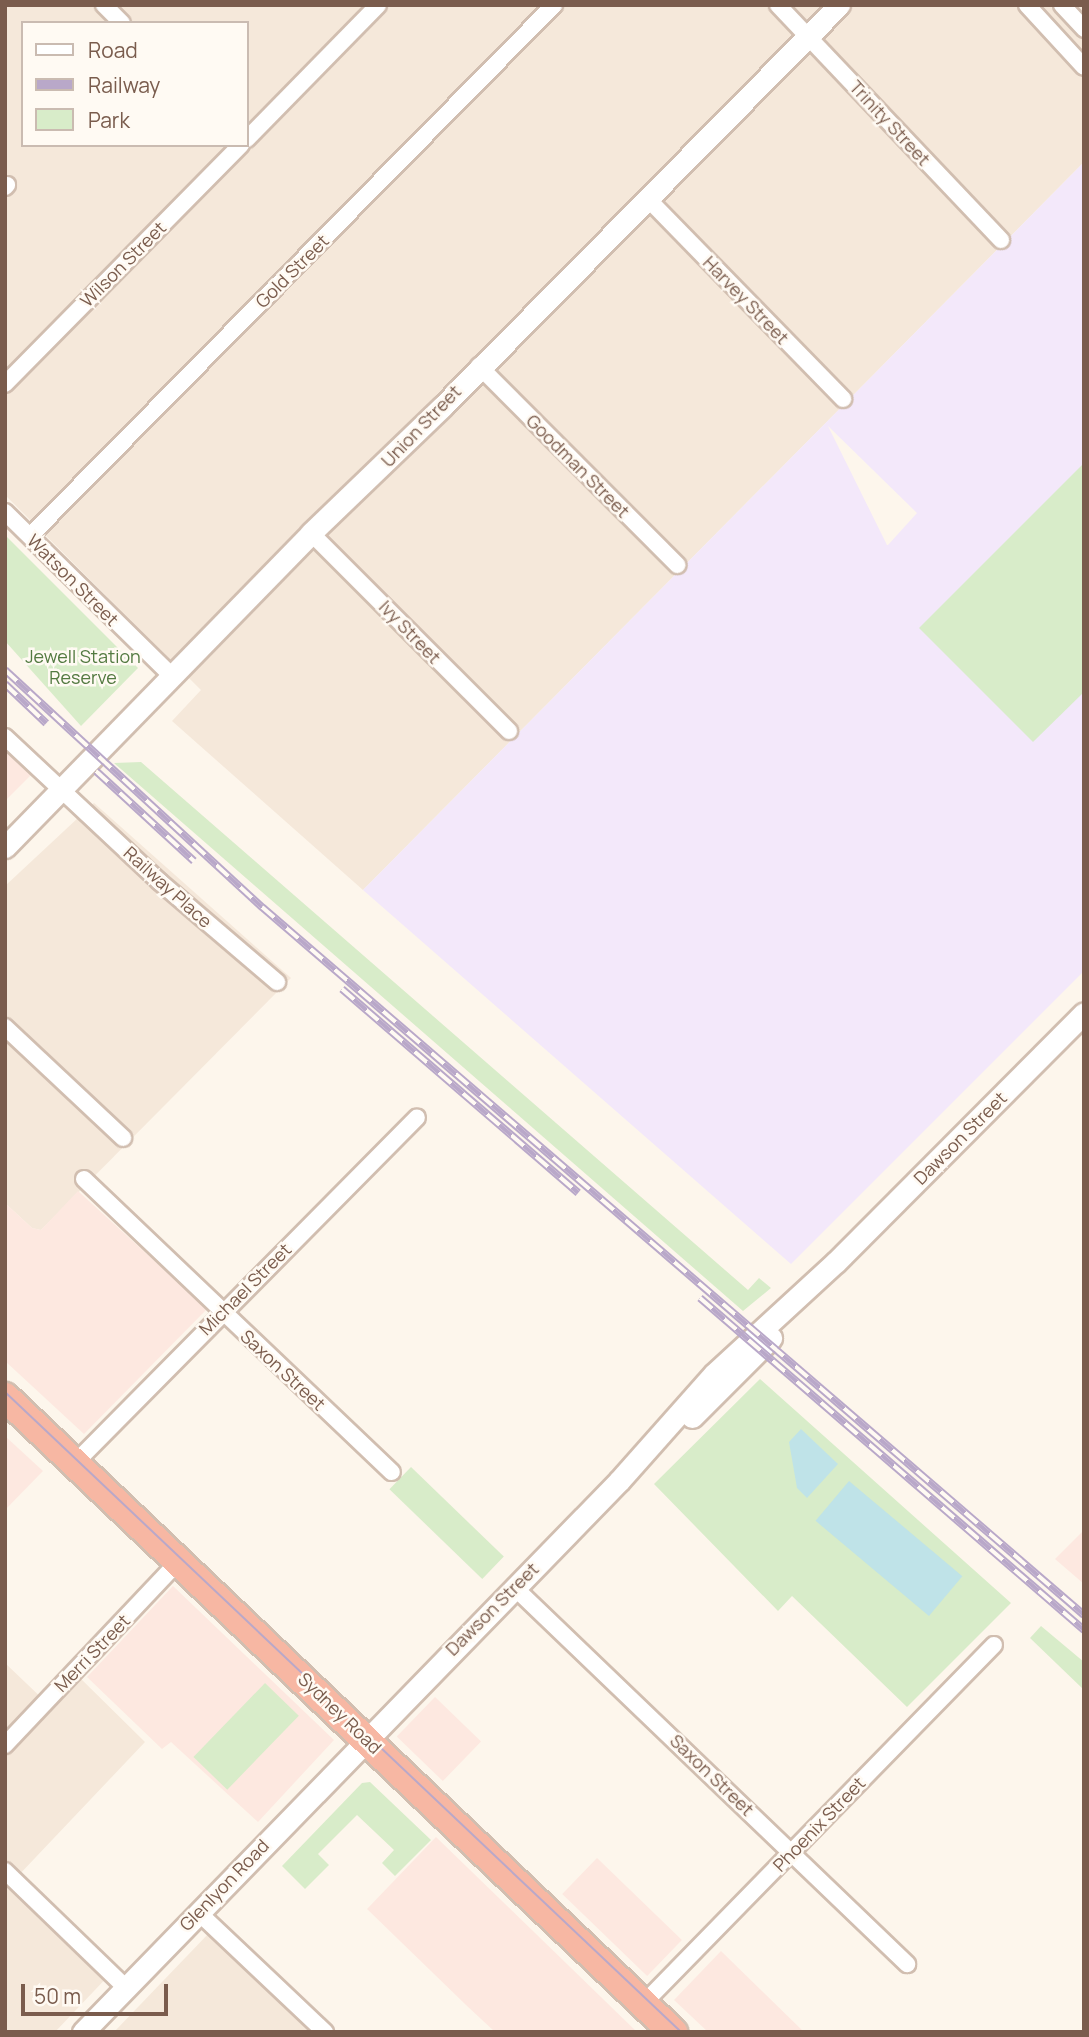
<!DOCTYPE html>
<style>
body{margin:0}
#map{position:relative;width:1089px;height:2037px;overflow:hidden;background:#fdf6ec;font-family:Manrope,sans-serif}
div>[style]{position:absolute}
.residential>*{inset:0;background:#f5e8da}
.commercial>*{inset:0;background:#fde8e0;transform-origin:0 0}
.education>*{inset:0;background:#f3e8fa}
.green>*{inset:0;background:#d8ecc9;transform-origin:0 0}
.water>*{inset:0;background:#bfe3e8;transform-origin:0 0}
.roads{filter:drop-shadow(2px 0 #d1beb0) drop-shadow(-2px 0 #d1beb0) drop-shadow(0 2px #d1beb0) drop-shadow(0 -2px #d1beb0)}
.street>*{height:16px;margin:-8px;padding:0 8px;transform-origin:8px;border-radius:8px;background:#fff}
.secondary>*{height:21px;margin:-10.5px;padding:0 10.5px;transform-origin:10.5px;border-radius:10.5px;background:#fff}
.highway>*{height:28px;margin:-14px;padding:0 14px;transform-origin:14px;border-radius:14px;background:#f7b7a3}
.tram>*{height:2px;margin:-1px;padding:0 1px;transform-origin:1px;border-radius:1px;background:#b9a8c9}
.rail>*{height:8px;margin-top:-4px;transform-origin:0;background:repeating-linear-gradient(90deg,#fffaf3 0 16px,#b9a8c9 0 32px);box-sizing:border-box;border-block:2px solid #b9a8c9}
span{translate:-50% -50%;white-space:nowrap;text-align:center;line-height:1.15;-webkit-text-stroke:5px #fffaf3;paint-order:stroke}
.street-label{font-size:18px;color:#7a5c4d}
.park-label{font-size:18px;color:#537a41}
.frame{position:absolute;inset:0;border:7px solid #7a5c4d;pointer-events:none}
.legend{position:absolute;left:21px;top:21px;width:228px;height:126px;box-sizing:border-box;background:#fffaf3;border:2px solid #cabbb1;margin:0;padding:9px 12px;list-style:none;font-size:21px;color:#7a5c4d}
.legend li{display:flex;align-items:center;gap:14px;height:35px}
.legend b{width:35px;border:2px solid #cabbb1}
.scale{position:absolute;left:21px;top:1984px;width:147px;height:32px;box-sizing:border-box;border:4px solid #7a5c4d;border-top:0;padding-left:9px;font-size:21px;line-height:24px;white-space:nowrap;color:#7a5c4d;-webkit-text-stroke:5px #fffaf3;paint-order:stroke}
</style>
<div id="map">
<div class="residential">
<i style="clip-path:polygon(evenodd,5px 5px,1084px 5px,1084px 162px,363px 890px,172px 721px,201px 690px,5px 495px,5px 5px,23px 23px,247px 23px,247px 145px,23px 145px,23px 23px)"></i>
<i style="clip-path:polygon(94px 803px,291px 978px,41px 1230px,32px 1228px,5px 1203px,5px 886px)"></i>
<i style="clip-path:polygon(5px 1663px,48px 1704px,76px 1674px,145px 1742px,17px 1877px,113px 1971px,55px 2032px,5px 2032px)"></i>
<i style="clip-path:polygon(211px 1931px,318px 2032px,114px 2032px)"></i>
</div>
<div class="commercial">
<i style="clip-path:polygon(5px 745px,34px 772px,5px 801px)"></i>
<i style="clip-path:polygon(78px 1191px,207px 1309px,84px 1434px,5px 1361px,5px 1203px,32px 1228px,41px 1230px)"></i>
<i style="clip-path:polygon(5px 1436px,43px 1471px,5px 1510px)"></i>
<i style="clip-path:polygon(1084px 1530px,1084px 1584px,1055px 1559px)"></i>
<i style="clip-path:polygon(173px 1586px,334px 1740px,258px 1822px,171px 1742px,162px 1749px,87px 1677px)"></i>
<i style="left:435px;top:1697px;width:64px;height:55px;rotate:44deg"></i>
<i style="clip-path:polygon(436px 1837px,637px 2032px,495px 2032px,466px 2005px,367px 1909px)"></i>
<i style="left:597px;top:1858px;width:118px;height:50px;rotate:44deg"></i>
<i style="clip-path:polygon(721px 1951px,804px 2032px,708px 2032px,674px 2000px)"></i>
</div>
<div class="education">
<i style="clip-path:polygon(evenodd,1084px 162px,1084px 971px,791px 1264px,363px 890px,1084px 162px,828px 426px,917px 513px,888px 545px,887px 545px,828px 426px)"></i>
</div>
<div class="green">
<i style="clip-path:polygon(1084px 463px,1084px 692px,1033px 742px,919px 628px)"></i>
<i style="clip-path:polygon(5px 535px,138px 668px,81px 726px,5px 641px)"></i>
<i style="clip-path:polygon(141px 762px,748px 1290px,759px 1278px,771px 1288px,743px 1311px,114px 763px)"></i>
<i style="clip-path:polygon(760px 1379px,1011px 1603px,907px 1707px,792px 1596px,778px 1611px,654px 1484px)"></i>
<i style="left:411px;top:1467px;width:129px;height:31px;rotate:44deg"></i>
<i style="clip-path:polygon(1041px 1626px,1084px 1662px,1084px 1690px,1030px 1638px)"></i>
<i style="left:265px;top:1683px;width:47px;height:103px;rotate:44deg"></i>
<i style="clip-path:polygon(370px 1782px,431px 1840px,395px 1876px,382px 1863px,394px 1850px,357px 1815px,318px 1854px,329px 1865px,305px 1889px,282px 1866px,362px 1783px)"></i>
</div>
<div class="water">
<i style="clip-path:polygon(801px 1429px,838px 1464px,807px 1498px,797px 1488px,789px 1442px)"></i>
<i style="left:849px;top:1481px;width:148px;height:52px;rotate:40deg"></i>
</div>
<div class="roads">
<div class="street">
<i style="left:104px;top:5px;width:25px;rotate:45deg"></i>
<i style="left:778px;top:5px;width:324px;rotate:46.5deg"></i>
<i style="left:1027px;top:5px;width:84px;rotate:47.4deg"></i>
<i style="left:1062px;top:5px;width:33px;rotate:47deg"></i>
<i style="left:247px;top:139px;width:187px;rotate:-45.6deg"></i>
<i style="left:5px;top:187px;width:3px;rotate:-45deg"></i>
<i style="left:649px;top:200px;width:278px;rotate:45.7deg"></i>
<i style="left:479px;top:366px;width:281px;rotate:45.1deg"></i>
<i style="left:5px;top:384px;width:336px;rotate:-45.4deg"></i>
<i style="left:5px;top:512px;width:234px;rotate:44.5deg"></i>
<i style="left:311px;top:533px;width:280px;rotate:45deg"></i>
<i style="left:30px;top:536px;width:746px;rotate:-45.38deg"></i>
<i style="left:5px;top:737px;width:212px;rotate:43.1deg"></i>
<i style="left:160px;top:882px;width:154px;rotate:40.5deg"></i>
<i style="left:5px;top:1027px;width:162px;rotate:43.2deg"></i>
<i style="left:84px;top:1179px;width:425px;rotate:43.6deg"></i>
<i style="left:75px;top:1463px;width:486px;rotate:-45.3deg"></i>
<i style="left:514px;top:1587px;width:545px;rotate:43.81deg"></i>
<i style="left:5px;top:1745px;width:253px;rotate:-46.6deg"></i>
<i style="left:5px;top:1871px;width:168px;rotate:44deg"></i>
<i style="left:198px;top:1912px;width:175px;rotate:43.4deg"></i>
<i style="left:643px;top:2004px;width:502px;rotate:-45.65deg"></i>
</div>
<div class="secondary">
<i style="left:5px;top:847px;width:438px;rotate:-45.7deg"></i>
<i style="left:311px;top:533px;width:182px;rotate:-43.9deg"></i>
<i style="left:442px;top:407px;width:565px;rotate:-45.36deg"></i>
<i style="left:692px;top:1417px;width:112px;rotate:-45deg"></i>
<i style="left:83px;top:2032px;width:769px;rotate:-45.79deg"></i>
<i style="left:619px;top:1481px;width:143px;rotate:-48.4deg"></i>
<i style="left:714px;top:1374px;width:166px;rotate:-42.6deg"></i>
<i style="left:836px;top:1262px;width:351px;rotate:-45.1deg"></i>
</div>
<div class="highway">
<i style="left:5px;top:1397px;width:922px;rotate:43.55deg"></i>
</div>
</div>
<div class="tram">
<i style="left:5px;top:1392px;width:931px;rotate:43.43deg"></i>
</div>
<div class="rail">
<i style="left:5px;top:670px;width:350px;rotate:42.7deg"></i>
<i style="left:262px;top:907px;width:1085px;rotate:40.74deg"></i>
<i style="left:5px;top:684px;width:57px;rotate:43.6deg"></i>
<i style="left:96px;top:771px;width:133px;rotate:42.6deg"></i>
<i style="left:342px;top:989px;width:312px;rotate:40.8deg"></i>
<i style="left:700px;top:1298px;width:508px;rotate:40.85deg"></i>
</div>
<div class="street-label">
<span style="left:890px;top:123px;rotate:47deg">Trinity Street</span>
<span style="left:123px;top:264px;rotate:-45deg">Wilson Street</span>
<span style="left:292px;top:271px;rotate:-45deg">Gold Street</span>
<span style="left:746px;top:300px;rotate:46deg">Harvey Street</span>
<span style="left:421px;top:426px;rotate:-46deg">Union Street</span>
<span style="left:578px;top:466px;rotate:45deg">Goodman Street</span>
<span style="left:73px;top:580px;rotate:45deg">Watson Street</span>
<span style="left:410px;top:632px;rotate:46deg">Ivy Street</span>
<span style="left:168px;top:887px;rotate:42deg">Railway Place</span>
<span style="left:960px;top:1138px;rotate:-45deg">Dawson Street</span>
<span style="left:245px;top:1289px;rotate:-45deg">Michael Street</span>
<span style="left:283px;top:1370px;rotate:43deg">Saxon Street</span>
<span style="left:492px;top:1609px;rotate:-45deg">Dawson Street</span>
<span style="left:92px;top:1653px;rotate:-46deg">Merri Street</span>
<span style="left:340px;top:1713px;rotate:44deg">Sydney Road</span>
<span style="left:712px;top:1775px;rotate:44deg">Saxon Street</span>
<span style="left:819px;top:1824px;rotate:-46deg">Phoenix Street</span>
<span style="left:224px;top:1885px;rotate:-46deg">Glenlyon Road</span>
</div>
<div class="park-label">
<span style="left:83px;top:667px">Jewell Station<br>Reserve</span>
</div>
<div class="frame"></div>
<ul class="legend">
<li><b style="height:9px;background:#fff"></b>Road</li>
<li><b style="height:9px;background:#b9a8c9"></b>Railway</li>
<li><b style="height:19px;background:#d8ecc9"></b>Park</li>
</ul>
<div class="scale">50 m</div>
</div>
